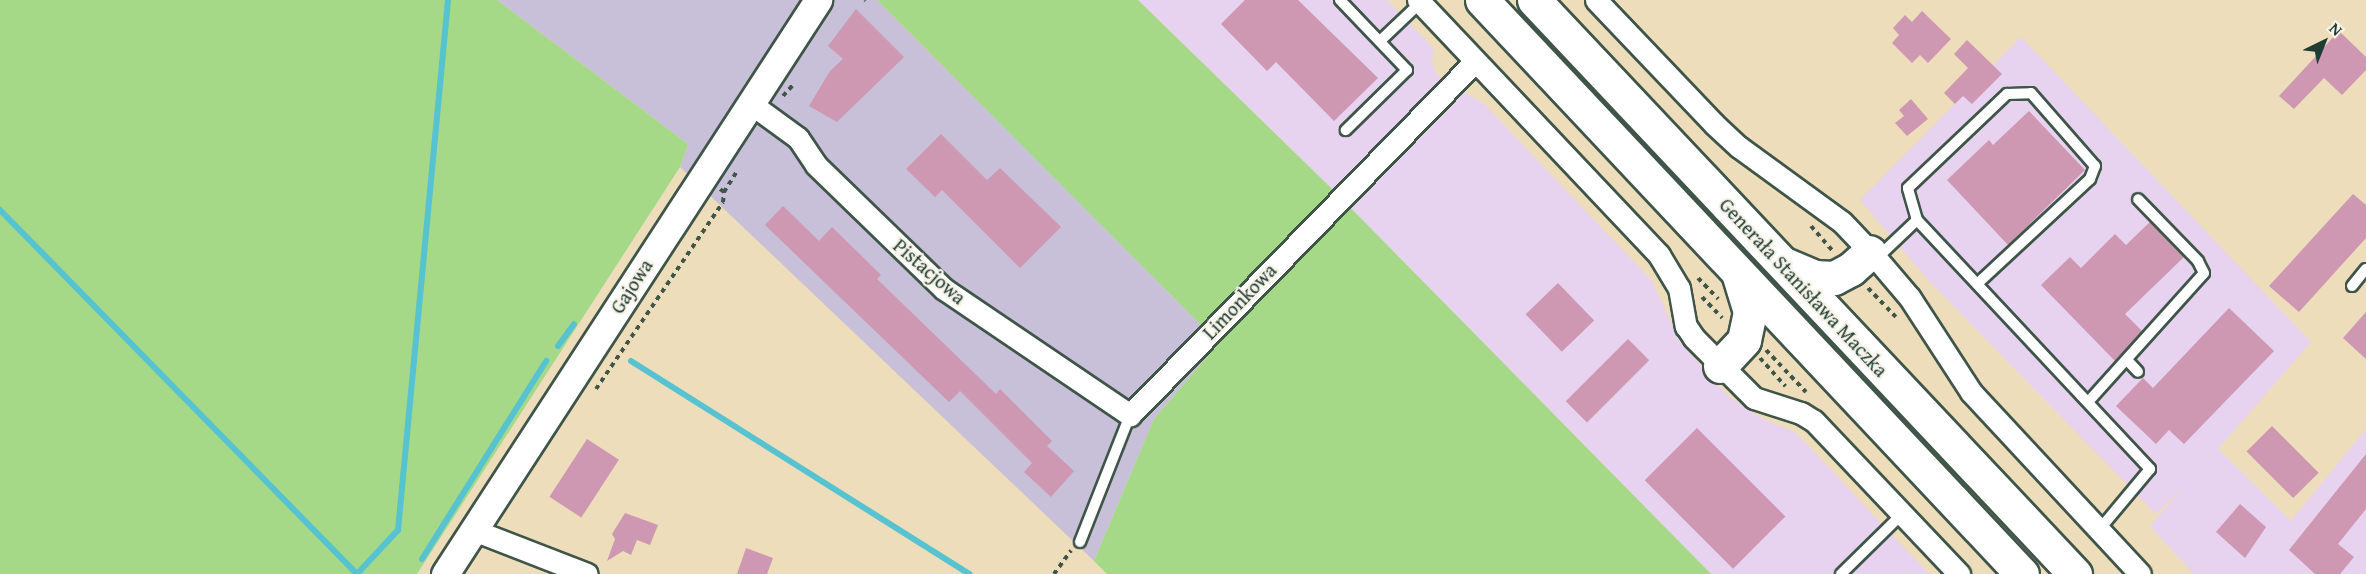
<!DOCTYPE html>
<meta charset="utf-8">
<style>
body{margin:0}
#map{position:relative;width:2366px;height:574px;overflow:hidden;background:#edddbb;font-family:"Gentium Book Plus",serif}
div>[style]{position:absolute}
.built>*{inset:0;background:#e7d2ef}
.industrial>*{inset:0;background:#c8bfd8}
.green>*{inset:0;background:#a5d887}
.stream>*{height:6px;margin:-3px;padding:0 3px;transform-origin:3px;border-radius:3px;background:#57c3d1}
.building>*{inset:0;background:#ce97b2;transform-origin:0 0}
.path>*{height:4px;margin-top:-2px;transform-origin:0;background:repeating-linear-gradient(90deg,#3e5548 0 4.5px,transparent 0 9px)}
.roads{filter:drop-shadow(2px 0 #3e5548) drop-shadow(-2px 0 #3e5548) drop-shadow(0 2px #3e5548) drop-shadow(0 -2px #3e5548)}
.service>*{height:10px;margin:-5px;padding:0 5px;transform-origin:5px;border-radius:5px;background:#fff}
.minor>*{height:21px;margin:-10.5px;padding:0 10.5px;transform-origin:10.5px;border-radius:10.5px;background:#fff}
.tertiary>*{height:27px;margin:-13.5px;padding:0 13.5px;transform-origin:13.5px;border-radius:13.5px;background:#fff}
.trunk>*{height:33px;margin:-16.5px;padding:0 16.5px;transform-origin:16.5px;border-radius:16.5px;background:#fff}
span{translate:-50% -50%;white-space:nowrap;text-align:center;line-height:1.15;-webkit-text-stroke:4.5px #f7f3e8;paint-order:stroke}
.street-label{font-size:20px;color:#1f3d34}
.north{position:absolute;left:2294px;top:12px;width:60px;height:60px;-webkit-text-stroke:4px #f7f3e8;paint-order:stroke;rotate:43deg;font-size:16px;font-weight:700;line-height:24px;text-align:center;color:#1f3d34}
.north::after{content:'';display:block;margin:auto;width:21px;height:27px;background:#1f3d34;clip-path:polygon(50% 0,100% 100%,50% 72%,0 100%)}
</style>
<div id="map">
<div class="built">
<i style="clip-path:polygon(1138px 0,1387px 0,1434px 49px,1432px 63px,1437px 75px,1484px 104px,1652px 281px,1680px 342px,1729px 397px,1763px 419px,1795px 432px,1929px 574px,1711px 574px,1330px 187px)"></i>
<i style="clip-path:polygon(2021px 37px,2311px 342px,2218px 449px,2291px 521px,2366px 429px,2366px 574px,2194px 574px,2150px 526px,2183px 488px,2156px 514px,1930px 282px,1860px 200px)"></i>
</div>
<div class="industrial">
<i style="clip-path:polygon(497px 0,877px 0,1219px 343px,1154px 419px,1094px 561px,680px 167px,688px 144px)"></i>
</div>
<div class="green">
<i style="clip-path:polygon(0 0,497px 0,688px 144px,680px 167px,417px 574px,0 574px)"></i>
<i style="clip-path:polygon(877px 0,1138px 0,1330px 187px,1711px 574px,1107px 574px,1094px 561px,1154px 419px,1219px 343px)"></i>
</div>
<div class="stream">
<i style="left:0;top:210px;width:510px;rotate:45.56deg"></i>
<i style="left:558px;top:346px;width:27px;rotate:-54deg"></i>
<i style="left:631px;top:361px;width:400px;rotate:32.2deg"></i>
<i style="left:422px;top:559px;width:234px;rotate:-57.9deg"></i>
<i style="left:357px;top:574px;width:60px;rotate:-47deg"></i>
<i style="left:398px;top:530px;width:532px;rotate:-84.61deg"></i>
</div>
<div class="building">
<i style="clip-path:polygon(1245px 0,1298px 0,1378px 78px,1334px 121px,1276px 62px,1267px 71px,1221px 24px)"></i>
<i style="clip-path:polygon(856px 9px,904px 57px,837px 122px,809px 106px,830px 71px,843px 59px,828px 46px)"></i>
<i style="clip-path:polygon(1922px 11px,1951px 39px,1928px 63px,1920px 55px,1912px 63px,1892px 43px,1899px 35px,1893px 28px,1905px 15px,1912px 22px)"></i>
<i style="clip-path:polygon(2339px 31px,2366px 57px,2366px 70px,2342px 95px,2324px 78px,2294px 109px,2279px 96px)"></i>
<i style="clip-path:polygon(1967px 40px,2002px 74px,1972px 104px,1963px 96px,1955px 104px,1944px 93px,1968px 68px,1954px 54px)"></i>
<i style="clip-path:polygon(1911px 99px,1928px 119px,1907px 136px,1895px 123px,1904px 116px,1899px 110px)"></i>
<i style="clip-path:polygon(2029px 111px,2085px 170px,2008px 245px,1947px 180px,1989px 140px,1993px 145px)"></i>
<i style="clip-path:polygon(941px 134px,987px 180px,1000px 168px,1061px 227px,1020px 268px,942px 190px,935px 197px,906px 169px)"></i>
<i style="clip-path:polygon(2353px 194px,2366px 205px,2366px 238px,2299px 312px,2269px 286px)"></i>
<i style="clip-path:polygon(783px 206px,819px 241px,832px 227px,881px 275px,877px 279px,996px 394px,1000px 389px,1052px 441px,1047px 446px,1074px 471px,1051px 497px,1024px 472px,1032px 463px,960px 391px,949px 402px,765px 225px)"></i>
<i style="clip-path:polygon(2150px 222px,2184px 257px,2125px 314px,2142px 331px,2115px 361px,2041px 285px,2070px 257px,2081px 268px,2115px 234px,2126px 245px)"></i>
<i style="left:1558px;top:283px;width:52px;height:45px;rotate:46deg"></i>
<i style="clip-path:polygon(2229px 308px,2274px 351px,2184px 444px,2169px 430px,2156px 444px,2116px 406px,2143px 378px,2153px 388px)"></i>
<i style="clip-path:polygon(2366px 312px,2366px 359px,2343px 338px)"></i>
<i style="left:1628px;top:339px;width:30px;height:88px;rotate:45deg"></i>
<i style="left:2272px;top:426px;width:66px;height:36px;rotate:45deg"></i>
<i style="left:1697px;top:428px;width:125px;height:74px;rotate:45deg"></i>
<i style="left:587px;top:439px;width:38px;height:69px;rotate:33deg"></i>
<i style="clip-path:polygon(2366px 454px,2366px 509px,2338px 544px,2354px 557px,2340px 574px,2315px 574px,2289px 550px)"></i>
<i style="clip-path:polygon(2240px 504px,2266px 527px,2245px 558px,2216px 532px)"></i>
<i style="clip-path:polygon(625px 513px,658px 525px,650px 545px,637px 540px,631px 555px,623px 551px,607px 561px,615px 539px,612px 534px)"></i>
<i style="clip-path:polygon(746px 548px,773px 558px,767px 574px,737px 574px)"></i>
</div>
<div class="path">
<i style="left:865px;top:0;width:1px;rotate:45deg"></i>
<i style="left:783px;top:96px;width:15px;rotate:-48deg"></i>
<i style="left:724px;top:192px;width:26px;rotate:-58deg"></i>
<i style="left:1811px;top:226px;width:32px;rotate:49deg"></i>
<i style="left:1698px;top:278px;width:29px;rotate:46deg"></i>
<i style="left:1868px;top:288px;width:40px;rotate:46deg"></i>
<i style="left:1702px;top:297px;width:29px;rotate:46deg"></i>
<i style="left:1766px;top:350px;width:58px;rotate:46.4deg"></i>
<i style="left:1760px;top:358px;width:38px;rotate:48deg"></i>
<i style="left:596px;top:389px;width:226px;rotate:-55.8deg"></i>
<i style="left:723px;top:202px;width:10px;rotate:-84deg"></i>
<i style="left:724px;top:192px;width:5px;rotate:-143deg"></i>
<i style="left:1054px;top:574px;width:29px;rotate:-54deg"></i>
</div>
<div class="roads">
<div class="service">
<i style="left:1340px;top:0;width:97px;rotate:46.3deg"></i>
<i style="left:1407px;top:70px;width:86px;rotate:135.5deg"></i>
<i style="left:1380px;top:41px;width:55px;rotate:-43.5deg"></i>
<i style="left:1917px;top:220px;width:33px;rotate:-106deg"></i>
<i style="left:1908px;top:188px;width:137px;rotate:-43.5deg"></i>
<i style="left:2007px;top:94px;width:24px;rotate:-2deg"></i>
<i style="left:2031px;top:93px;width:97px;rotate:48.8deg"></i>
<i style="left:2095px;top:166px;width:14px;rotate:111deg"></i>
<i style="left:2090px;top:179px;width:154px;rotate:137.1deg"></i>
<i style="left:1877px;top:258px;width:55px;rotate:-43.5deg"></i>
<i style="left:1917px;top:220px;width:341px;rotate:46.9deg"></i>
<i style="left:2150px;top:469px;width:80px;rotate:129.9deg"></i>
<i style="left:2352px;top:286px;width:22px;rotate:-51deg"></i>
<i style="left:2127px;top:360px;width:16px;rotate:47deg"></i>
<i style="left:2088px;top:402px;width:173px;rotate:-48deg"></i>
<i style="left:2204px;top:273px;width:13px;rotate:-117deg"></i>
<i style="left:2198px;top:261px;width:86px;rotate:-134.1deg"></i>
<i style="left:1080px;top:542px;width:136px;rotate:-68.5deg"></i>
<i style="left:1841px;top:574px;width:86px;rotate:-44.5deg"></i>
</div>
<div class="minor">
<i style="left:1418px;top:0;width:351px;rotate:46.6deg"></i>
<i style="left:1659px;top:255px;width:39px;rotate:59deg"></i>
<i style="left:1679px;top:288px;width:39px;rotate:80deg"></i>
<i style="left:1686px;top:326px;width:14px;rotate:56deg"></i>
<i style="left:1694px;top:338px;width:85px;rotate:45deg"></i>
<i style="left:1754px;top:398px;width:49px;rotate:17.7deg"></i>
<i style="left:1801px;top:413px;width:15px;rotate:32deg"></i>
<i style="left:1814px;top:421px;width:211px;rotate:46.5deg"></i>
<i style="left:1596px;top:0;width:171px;rotate:46.4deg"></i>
<i style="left:1714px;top:124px;width:34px;rotate:43deg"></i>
<i style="left:1739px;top:147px;width:127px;rotate:36.1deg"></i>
<i style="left:1842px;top:222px;width:50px;rotate:46.6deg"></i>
<i style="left:1876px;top:258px;width:52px;rotate:49.6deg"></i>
<i style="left:1910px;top:298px;width:112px;rotate:57deg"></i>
<i style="left:1971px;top:392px;width:248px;rotate:47.1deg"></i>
<i style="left:750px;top:103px;width:59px;rotate:36.1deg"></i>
<i style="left:798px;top:138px;width:32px;rotate:56deg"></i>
<i style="left:816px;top:165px;width:178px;rotate:44.1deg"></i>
<i style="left:944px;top:289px;width:225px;rotate:34.1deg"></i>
<i style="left:1130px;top:415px;width:494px;rotate:-45.7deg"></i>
<i style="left:471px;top:529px;width:124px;rotate:21.2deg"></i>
</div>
<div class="tertiary">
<i style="left:445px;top:574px;width:685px;rotate:-56.98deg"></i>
</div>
<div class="trunk">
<i style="left:1482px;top:0;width:788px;rotate:46.75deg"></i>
<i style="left:1534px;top:0;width:789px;rotate:46.7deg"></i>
<i style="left:1784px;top:264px;width:34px;rotate:23deg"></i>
<i style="left:1815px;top:277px;width:19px;rotate:3deg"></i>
<i style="left:1834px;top:278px;width:19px;rotate:-28deg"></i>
<i style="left:1851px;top:269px;width:25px;rotate:-42deg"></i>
<i style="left:1720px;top:366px;width:35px;rotate:-47deg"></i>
<i style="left:1744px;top:340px;width:29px;rotate:-78deg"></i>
<i style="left:1750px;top:312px;width:39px;rotate:-107deg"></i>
</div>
</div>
<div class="street-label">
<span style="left:930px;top:271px;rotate:41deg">Pistacjowa</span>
<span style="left:631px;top:286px;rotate:-57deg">Gajowa</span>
<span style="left:1804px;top:287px;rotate:47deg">Generała Stanisława Maczka</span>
<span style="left:1239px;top:301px;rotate:-46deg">Limonkowa</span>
</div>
<div class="north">N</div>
</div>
